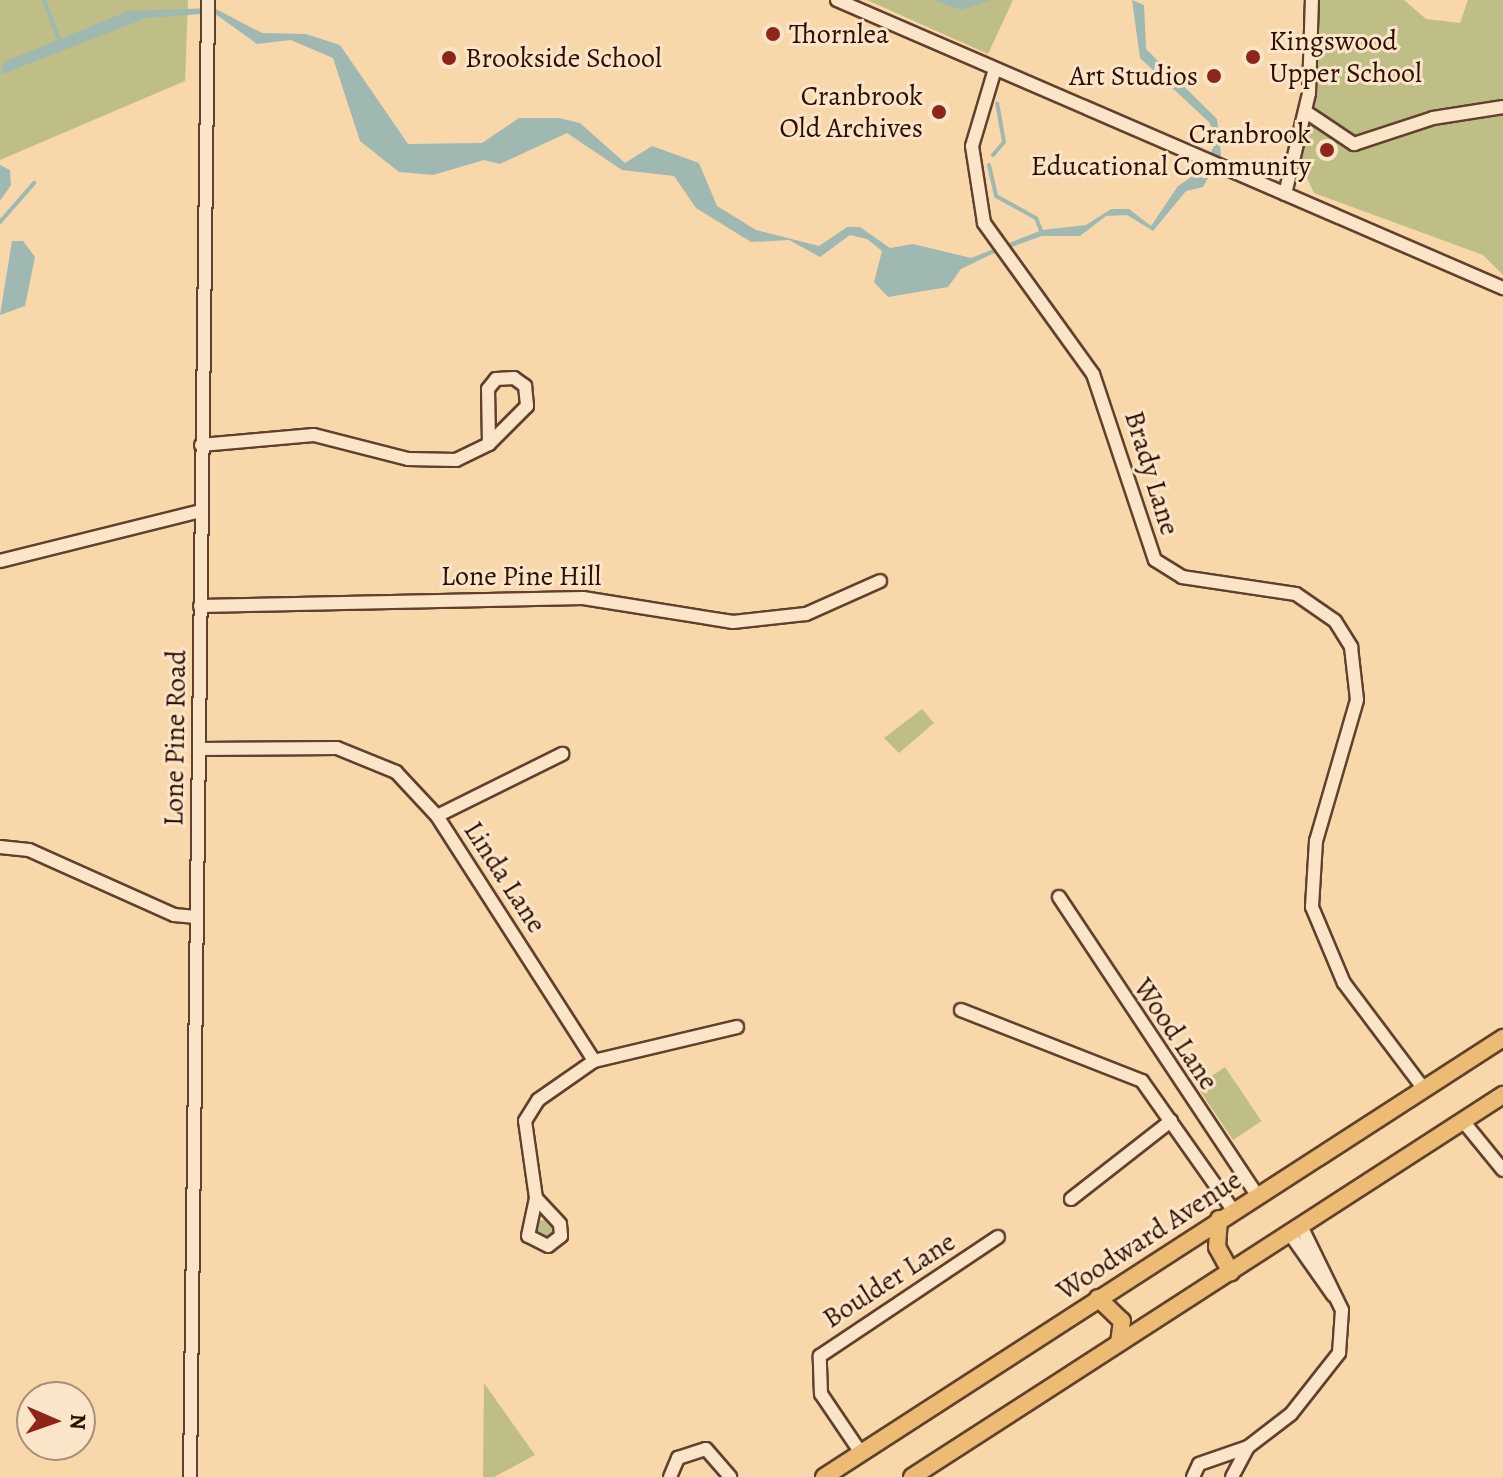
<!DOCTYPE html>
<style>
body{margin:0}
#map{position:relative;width:1503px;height:1477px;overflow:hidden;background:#f8d7aa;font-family:Alegreya,serif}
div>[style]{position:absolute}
.green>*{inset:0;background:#bfbe87;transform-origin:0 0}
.round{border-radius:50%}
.water>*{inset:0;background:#9fb8b1}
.stream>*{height:4px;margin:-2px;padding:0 2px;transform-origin:2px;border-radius:2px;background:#9fb8b1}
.roads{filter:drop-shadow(2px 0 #61412d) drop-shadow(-2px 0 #61412d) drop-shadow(0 2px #61412d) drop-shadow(0 -2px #61412d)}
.minor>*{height:12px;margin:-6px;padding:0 6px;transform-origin:6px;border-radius:6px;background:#fae5c8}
.major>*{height:16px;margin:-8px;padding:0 8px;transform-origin:8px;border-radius:8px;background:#ecbc75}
.dots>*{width:22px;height:22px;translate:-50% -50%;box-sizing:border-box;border:4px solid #fae5c8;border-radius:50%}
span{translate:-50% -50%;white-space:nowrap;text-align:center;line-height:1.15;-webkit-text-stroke:6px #fae5c8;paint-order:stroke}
.poi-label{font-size:28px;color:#2f0f03}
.left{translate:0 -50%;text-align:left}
.right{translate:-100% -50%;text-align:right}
.street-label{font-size:28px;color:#2f0f03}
.north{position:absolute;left:16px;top:1381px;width:80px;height:80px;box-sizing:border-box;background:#fae5c8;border:2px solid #a98f79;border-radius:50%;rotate:92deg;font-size:22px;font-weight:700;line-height:32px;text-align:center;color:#2f0f03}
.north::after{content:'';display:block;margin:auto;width:28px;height:36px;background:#8f2418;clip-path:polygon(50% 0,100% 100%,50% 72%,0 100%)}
</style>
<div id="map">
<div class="green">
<i style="clip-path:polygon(0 0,188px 0,185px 81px,0 160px)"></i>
<i style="clip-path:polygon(867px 0,1013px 0,988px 54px)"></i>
<i style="clip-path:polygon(1318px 0,1404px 0,1426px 19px,1460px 23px,1468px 0,1503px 0,1503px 275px,1483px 255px,1314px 193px,1300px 163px,1314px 95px)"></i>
<i style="clip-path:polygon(922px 709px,934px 723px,899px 753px,884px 738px)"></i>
<i style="left:1225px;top:1067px;width:65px;height:34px;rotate:56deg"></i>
<i class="round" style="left:534px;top:1220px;width:20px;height:20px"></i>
<i style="clip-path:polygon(484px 1383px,535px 1455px,494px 1477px,483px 1477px)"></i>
</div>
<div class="water">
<i style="clip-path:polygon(934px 0,990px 0,961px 10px)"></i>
<i style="clip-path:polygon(1132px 0,1144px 5px,1146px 49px,1217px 119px,1221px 155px,1203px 187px,1186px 191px,1153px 231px,1127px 215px,1106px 216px,1080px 236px,1042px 236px,992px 254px,961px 269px,948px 287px,888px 297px,874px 282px,882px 251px,867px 239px,850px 235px,820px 257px,789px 240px,751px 242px,696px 208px,674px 176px,622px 170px,567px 133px,500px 164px,484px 160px,433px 175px,399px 172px,360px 141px,333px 58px,291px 40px,257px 44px,214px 13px,146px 18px,0 75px,4px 62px,128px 11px,214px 8px,262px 33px,306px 34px,340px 45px,408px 144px,482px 143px,519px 118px,559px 118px,580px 123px,625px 163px,652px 146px,699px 163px,717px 206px,756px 230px,819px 246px,847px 227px,860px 227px,890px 248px,913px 244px,971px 258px,1042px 230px,1086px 225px,1111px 209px,1129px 209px,1151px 226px,1178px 186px,1203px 169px,1214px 146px,1210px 123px,1140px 58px)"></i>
<i style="clip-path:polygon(0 165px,10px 170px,11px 185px,0 201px)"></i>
<i style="clip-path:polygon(12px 241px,23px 241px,35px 257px,25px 306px,0 315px)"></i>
</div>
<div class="stream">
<i style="left:44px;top:0;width:48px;rotate:69.3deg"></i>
<i style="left:993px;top:155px;width:17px;rotate:-50deg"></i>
<i style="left:1004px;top:142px;width:39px;rotate:-100deg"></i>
<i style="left:989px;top:165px;width:32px;rotate:77deg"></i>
<i style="left:996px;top:196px;width:46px;rotate:28.8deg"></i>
<i style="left:1036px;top:218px;width:16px;rotate:68deg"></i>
<i style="left:0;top:222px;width:52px;rotate:-48.9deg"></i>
</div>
<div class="roads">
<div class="minor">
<i style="left:837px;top:0;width:726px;rotate:23.39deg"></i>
<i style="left:995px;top:69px;width:80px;rotate:106.6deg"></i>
<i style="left:972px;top:146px;width:78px;rotate:81.1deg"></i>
<i style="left:984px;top:223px;width:186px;rotate:54.2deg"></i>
<i style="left:1093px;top:374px;width:196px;rotate:71.6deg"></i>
<i style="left:1155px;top:560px;width:32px;rotate:32deg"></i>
<i style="left:1182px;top:577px;width:115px;rotate:8.5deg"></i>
<i style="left:1296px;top:594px;width:47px;rotate:34.7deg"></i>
<i style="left:1335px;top:621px;width:31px;rotate:58deg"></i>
<i style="left:1351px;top:647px;width:53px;rotate:83.5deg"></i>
<i style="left:1357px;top:700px;width:147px;rotate:106.2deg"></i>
<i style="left:1316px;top:841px;width:66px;rotate:93.5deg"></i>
<i style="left:1312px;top:907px;width:82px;rotate:67.2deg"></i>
<i style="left:1344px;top:983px;width:133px;rotate:53deg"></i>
<i style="left:1306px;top:112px;width:58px;rotate:33.7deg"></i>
<i style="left:1354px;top:144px;width:83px;rotate:-18.2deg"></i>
<i style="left:1433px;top:118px;width:71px;rotate:-8.9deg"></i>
<i style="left:1285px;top:194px;width:104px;rotate:-76.6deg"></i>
<i style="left:1309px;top:93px;width:93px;rotate:-88.2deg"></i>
<i style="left:201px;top:445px;width:113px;rotate:-5.1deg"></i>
<i style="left:314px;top:435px;width:97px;rotate:14.3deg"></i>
<i style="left:408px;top:459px;width:48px;rotate:1.2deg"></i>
<i style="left:456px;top:460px;width:37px;rotate:-26deg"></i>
<i style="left:489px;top:444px;width:55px;rotate:-91deg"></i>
<i style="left:488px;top:389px;width:13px;rotate:-51deg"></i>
<i style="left:496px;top:379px;width:18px;rotate:-3deg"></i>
<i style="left:514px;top:378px;width:14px;rotate:36deg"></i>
<i style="left:525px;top:386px;width:20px;rotate:84deg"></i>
<i style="left:527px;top:406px;width:54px;rotate:135deg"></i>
<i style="left:0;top:561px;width:207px;rotate:-14deg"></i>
<i style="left:200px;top:606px;width:383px;rotate:-1.2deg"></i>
<i style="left:583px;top:598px;width:152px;rotate:9.1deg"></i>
<i style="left:733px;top:622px;width:73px;rotate:-6.3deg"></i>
<i style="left:806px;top:614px;width:81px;rotate:-24deg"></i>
<i style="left:199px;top:749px;width:138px;rotate:-0.4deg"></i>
<i style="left:337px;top:748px;width:64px;rotate:22.1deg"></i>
<i style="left:396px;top:772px;width:60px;rotate:47deg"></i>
<i style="left:437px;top:816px;width:291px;rotate:57.3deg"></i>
<i style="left:437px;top:816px;width:140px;rotate:-26.4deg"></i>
<i style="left:0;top:847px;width:29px;rotate:6deg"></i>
<i style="left:29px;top:850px;width:159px;rotate:24.1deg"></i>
<i style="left:174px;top:915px;width:22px;rotate:5deg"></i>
<i style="left:1059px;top:897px;width:358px;rotate:56.4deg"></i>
<i style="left:961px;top:1010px;width:194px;rotate:21.4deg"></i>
<i style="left:1142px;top:1081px;width:158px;rotate:54.8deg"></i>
<i style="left:1463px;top:1121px;width:63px;rotate:50.8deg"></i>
<i style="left:536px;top:1198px;width:35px;rotate:47deg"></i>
<i style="left:560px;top:1224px;width:12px;rotate:85deg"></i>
<i style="left:561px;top:1236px;width:16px;rotate:142deg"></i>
<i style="left:548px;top:1246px;width:22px;rotate:-153deg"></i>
<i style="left:528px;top:1236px;width:39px;rotate:-78deg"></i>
<i style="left:536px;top:1198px;width:78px;rotate:-98.1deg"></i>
<i style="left:525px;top:1121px;width:25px;rotate:-58deg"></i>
<i style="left:538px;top:1100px;width:68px;rotate:-34.9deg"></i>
<i style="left:594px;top:1061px;width:147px;rotate:-13.4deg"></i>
<i style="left:1071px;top:1199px;width:127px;rotate:-38deg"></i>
<i style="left:1290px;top:1234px;width:75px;rotate:54.8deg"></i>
<i style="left:861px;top:1453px;width:71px;rotate:-124.1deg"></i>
<i style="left:821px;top:1394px;width:38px;rotate:-92deg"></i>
<i style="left:820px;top:1356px;width:214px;rotate:-33.8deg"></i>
<i style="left:190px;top:1477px;width:1477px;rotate:-89.3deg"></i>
<i style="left:670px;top:1477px;width:21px;rotate:-67deg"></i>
<i style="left:678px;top:1458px;width:29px;rotate:-18deg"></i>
<i style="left:706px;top:1449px;width:37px;rotate:49deg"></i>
<i style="left:1193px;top:1477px;width:14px;rotate:-65deg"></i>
<i style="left:1199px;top:1464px;width:52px;rotate:-19.1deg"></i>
<i style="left:1248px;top:1447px;width:54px;rotate:-37.5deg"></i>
<i style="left:1291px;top:1414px;width:78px;rotate:-51.8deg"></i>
<i style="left:1339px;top:1353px;width:43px;rotate:-86deg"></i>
<i style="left:1342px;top:1310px;width:93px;rotate:-116deg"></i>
<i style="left:1232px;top:1477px;width:34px;rotate:-62deg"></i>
</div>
<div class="major">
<i style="left:1219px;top:1219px;width:28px;rotate:94deg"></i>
<i style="left:1217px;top:1247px;width:29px;rotate:61deg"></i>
<i style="left:1098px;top:1298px;width:33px;rotate:44deg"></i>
<i style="left:1122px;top:1321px;width:22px;rotate:98deg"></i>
<i style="left:824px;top:1477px;width:809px;rotate:-32.88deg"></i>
<i style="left:912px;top:1477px;width:704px;rotate:-32.88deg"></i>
</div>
</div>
<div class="dots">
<i style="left:773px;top:34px;background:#8f2418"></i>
<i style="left:1253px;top:57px;background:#8f2418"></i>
<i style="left:449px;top:58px;background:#8f2418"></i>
<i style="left:1214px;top:76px;background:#8f2418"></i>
<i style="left:939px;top:112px;background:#8f2418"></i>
<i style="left:1327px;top:150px;background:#8f2418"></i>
</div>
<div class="poi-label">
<span class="left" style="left:789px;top:34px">Thornlea</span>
<span class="left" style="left:1269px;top:57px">Kingswood<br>Upper School</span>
<span class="left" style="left:465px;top:58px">Brookside School</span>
<span class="right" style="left:1198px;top:76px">Art Studios</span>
<span class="right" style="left:923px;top:112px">Cranbrook<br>Old Archives</span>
<span class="right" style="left:1311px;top:150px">Cranbrook<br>Educational Community</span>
</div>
<div class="street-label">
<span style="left:1152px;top:473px;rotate:73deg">Brady Lane</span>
<span style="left:521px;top:576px">Lone Pine Hill</span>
<span style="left:175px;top:738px;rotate:-89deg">Lone Pine Road</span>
<span style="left:505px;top:877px;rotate:57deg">Linda Lane</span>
<span style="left:1176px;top:1034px;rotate:56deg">Wood Lane</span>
<span style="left:1149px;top:1235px;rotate:-33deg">Woodward Avenue</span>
<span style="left:889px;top:1280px;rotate:-33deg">Boulder Lane</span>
</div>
<div class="north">N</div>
</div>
